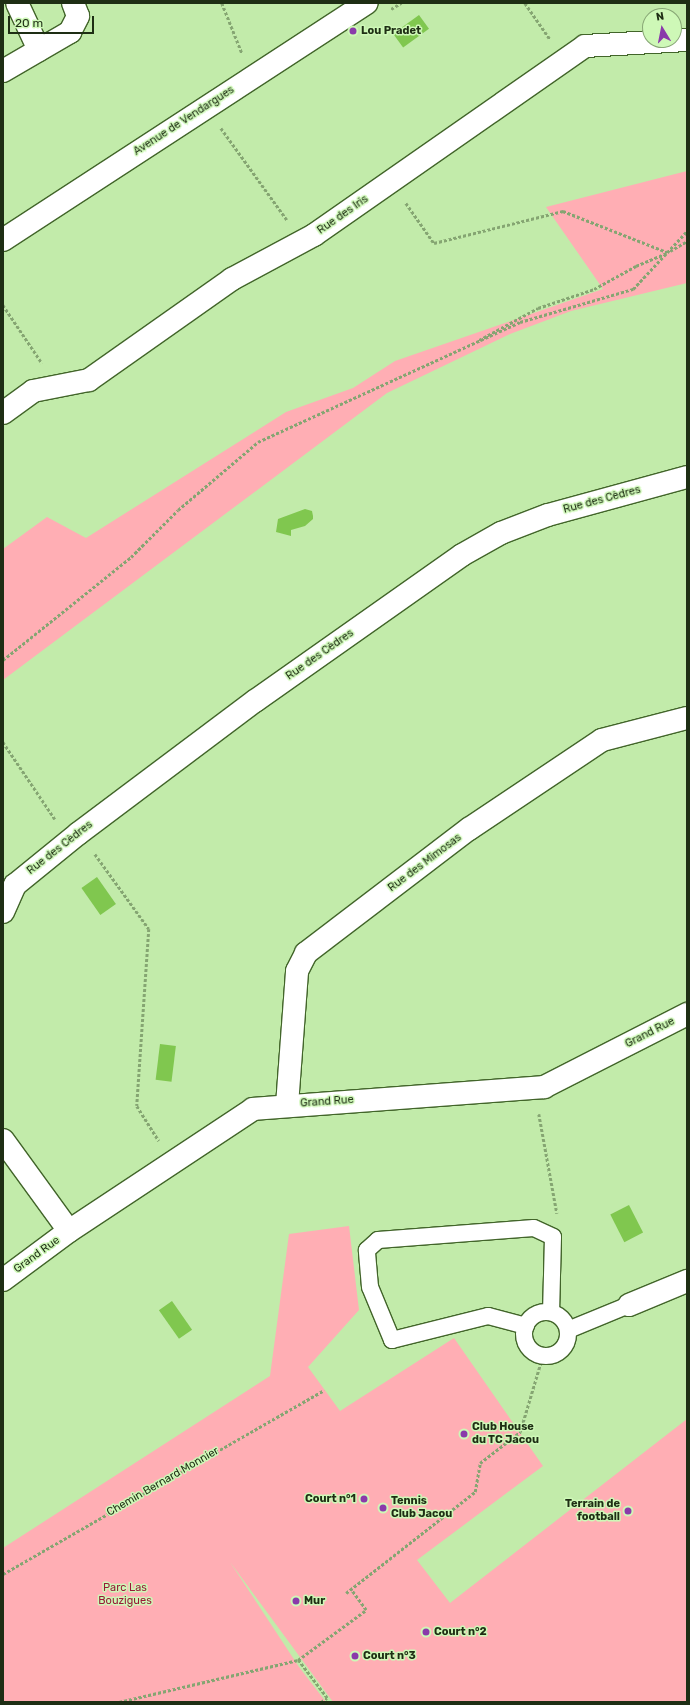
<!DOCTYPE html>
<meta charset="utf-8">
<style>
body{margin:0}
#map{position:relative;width:690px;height:1705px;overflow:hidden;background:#c2ebaa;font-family:Rubik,sans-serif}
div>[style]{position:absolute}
.green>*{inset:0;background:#ffaeb4}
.water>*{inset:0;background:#80c74f;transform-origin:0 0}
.path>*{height:2.5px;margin-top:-1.25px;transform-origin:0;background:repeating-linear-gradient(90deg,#85a572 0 3px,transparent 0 5px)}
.roads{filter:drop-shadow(1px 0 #42652a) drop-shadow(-1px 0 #42652a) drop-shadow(0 1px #42652a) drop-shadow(0 -1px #42652a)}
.service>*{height:16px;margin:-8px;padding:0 8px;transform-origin:8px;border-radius:8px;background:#fff}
.service>.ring{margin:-8px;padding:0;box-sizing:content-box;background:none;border:16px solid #fff;border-radius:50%}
.minor>*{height:22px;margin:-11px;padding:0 11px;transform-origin:11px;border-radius:11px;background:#fff}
.tertiary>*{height:22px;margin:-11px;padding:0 11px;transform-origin:11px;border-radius:11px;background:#fff}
.dots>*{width:11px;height:11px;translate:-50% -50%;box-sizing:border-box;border:2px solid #cef8b7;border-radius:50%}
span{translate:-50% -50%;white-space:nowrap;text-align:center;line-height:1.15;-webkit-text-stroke:3px #cef8b7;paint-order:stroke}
.poi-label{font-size:11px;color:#1e2e14;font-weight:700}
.left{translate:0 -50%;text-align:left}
.right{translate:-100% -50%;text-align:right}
.street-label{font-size:11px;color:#1e2e14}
.park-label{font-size:11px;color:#971937}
.frame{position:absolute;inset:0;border:4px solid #1e2e14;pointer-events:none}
.north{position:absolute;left:642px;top:8px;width:40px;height:40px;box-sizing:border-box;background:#cef8b7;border:1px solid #88a776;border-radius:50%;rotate:350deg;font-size:11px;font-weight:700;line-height:16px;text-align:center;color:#1e2e14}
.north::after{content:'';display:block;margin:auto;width:14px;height:18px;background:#8a3aaa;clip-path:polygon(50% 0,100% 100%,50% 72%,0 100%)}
.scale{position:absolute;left:8px;top:16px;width:86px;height:18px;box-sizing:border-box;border:2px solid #1e2e14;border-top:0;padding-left:5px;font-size:12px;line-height:14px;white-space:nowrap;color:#1e2e14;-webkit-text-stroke:3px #cef8b7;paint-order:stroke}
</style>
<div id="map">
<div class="green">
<i style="clip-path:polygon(687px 171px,687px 283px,571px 311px,510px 334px,387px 393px,3px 680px,3px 549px,47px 517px,86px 538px,286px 412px,353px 388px,395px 361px,603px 289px,546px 207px)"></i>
<i style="clip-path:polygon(349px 1226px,359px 1310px,308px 1367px,340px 1411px,454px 1338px,543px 1466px,417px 1560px,450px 1603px,687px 1419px,687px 1702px,333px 1702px,230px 1562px,299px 1667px,326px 1702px,3px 1702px,3px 1548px,270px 1376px,289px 1234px)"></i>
</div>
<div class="water">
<i style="left:419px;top:15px;width:17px;height:32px;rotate:54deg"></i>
<i style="clip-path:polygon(305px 509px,312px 511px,313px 516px,313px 519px,305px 526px,291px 530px,291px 536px,276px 532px,278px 519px)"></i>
<i style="left:97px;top:877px;width:33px;height:19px;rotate:55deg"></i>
<i style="left:160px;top:1044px;width:16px;height:36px;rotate:7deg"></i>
<i style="left:629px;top:1205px;width:31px;height:21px;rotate:63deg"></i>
<i style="left:172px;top:1301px;width:35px;height:16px;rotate:55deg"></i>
</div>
<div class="path">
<i style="left:222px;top:3px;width:54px;rotate:68.2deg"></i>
<i style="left:525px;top:3px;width:44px;rotate:55.2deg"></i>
<i style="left:391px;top:9px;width:12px;rotate:-31deg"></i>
<i style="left:221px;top:128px;width:113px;rotate:54.3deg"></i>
<i style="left:406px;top:203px;width:49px;rotate:55deg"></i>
<i style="left:434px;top:243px;width:133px;rotate:-13.9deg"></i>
<i style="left:563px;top:211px;width:112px;rotate:21.5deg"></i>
<i style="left:670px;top:251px;width:20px;rotate:-30deg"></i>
<i style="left:3px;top:305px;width:70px;rotate:56.1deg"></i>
<i style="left:479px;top:340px;width:67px;rotate:-28.5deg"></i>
<i style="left:538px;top:308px;width:59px;rotate:-18.7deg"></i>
<i style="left:594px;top:289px;width:48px;rotate:-28.7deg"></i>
<i style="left:636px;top:266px;width:33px;rotate:-23deg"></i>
<i style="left:3px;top:660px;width:164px;rotate:-38.8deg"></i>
<i style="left:131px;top:557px;width:66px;rotate:-45deg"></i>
<i style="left:178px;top:510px;width:105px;rotate:-40.4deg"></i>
<i style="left:258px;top:442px;width:288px;rotate:-24.6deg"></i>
<i style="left:520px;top:322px;width:118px;rotate:-16.3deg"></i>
<i style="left:633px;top:289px;width:79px;rotate:-47deg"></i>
<i style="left:3px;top:742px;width:93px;rotate:56deg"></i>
<i style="left:95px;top:854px;width:92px;rotate:54.2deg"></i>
<i style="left:149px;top:929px;width:177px;rotate:93.9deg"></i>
<i style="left:137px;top:1106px;width:41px;rotate:57.8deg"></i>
<i style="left:539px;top:1114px;width:101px;rotate:79.7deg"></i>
<i style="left:3px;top:1574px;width:370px;rotate:-29.8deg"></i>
<i style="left:346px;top:1593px;width:164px;rotate:-38.1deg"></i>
<i style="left:475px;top:1492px;width:29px;rotate:-80deg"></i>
<i style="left:480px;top:1463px;width:51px;rotate:-37.8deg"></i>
<i style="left:520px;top:1432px;width:80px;rotate:-73.4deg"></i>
<i style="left:119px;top:1702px;width:184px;rotate:-13.2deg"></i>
<i style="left:321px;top:1702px;width:7px;rotate:-34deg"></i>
<i style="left:327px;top:1698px;width:48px;rotate:-127.3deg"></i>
<i style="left:298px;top:1660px;width:84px;rotate:-36.3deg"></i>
<i style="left:366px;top:1610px;width:26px;rotate:-126deg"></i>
</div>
<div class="roads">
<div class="service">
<i class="ring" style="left:524px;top:1312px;width:28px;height:28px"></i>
<i style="left:526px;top:1326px;width:39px;rotate:-165deg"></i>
<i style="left:488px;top:1316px;width:99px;rotate:166deg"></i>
<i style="left:392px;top:1340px;width:57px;rotate:-112.5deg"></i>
<i style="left:370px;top:1287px;width:37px;rotate:-95deg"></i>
<i style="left:367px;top:1250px;width:15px;rotate:-42deg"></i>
<i style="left:378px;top:1240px;width:156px;rotate:-4.4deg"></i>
<i style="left:534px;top:1228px;width:21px;rotate:25deg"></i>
<i style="left:553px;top:1237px;width:75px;rotate:91.5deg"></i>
<i style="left:568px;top:1330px;width:66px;rotate:-22.3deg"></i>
</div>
<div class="minor">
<i style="left:17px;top:3px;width:52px;rotate:64.9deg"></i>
<i style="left:3px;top:71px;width:78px;rotate:-30.2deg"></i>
<i style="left:70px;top:32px;width:18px;rotate:-63deg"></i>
<i style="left:78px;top:16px;width:14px;rotate:-111deg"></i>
<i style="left:3px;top:413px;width:37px;rotate:-36deg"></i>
<i style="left:33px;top:391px;width:57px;rotate:-11.1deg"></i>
<i style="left:89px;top:380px;width:175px;rotate:-35.2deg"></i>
<i style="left:232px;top:279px;width:93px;rotate:-28.2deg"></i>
<i style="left:314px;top:235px;width:330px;rotate:-34.9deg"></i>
<i style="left:585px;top:46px;width:102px;rotate:-3.4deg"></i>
<i style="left:3px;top:912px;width:30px;rotate:-66deg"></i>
<i style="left:15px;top:885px;width:82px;rotate:-39.1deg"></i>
<i style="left:79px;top:833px;width:220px;rotate:-36.9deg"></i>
<i style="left:255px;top:701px;width:253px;rotate:-35.2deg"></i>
<i style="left:462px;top:555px;width:45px;rotate:-29.4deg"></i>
<i style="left:501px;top:533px;width:50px;rotate:-21deg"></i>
<i style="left:548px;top:515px;width:144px;rotate:-15.3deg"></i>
<i style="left:287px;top:1105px;width:134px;rotate:-85.7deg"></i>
<i style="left:297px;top:971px;width:20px;rotate:-63deg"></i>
<i style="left:306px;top:953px;width:205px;rotate:-37.3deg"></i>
<i style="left:469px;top:829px;width:160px;rotate:-33.8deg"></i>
<i style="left:602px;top:740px;width:88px;rotate:-14.5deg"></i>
<i style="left:3px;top:1140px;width:112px;rotate:54deg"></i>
<i style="left:3px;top:1280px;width:82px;rotate:-36.6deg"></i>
<i style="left:69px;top:1231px;width:221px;rotate:-33.5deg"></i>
<i style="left:253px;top:1109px;width:292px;rotate:-4.3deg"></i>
<i style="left:544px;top:1087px;width:161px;rotate:-27deg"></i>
<i style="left:629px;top:1305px;width:63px;rotate:-22.5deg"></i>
</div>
<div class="tertiary">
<i style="left:3px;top:240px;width:434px;rotate:-33.1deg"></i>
</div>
</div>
<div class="dots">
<i style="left:353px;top:31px;background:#8a3aaa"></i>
<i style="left:464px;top:1434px;background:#8a3aaa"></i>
<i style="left:364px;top:1499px;background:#8a3aaa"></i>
<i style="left:383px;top:1508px;background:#8a3aaa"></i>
<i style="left:628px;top:1511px;background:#8a3aaa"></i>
<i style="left:296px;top:1601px;background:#8a3aaa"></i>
<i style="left:426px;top:1632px;background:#8a3aaa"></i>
<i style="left:355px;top:1656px;background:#8a3aaa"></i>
</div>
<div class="poi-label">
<span class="left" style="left:361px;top:31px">Lou Pradet</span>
<span class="left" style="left:472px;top:1434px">Club House<br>du TC Jacou</span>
<span class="right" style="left:356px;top:1499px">Court n°1</span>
<span class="left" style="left:391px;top:1508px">Tennis<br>Club Jacou</span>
<span class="right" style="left:620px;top:1511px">Terrain de<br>football</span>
<span class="left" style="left:304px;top:1601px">Mur</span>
<span class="left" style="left:434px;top:1632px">Court n°2</span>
<span class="left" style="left:363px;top:1656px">Court n°3</span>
</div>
<div class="street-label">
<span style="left:184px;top:121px;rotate:-33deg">Avenue de Vendargues</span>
<span style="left:343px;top:215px;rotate:-35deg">Rue des Iris</span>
<span style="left:602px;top:500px;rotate:-15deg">Rue des Cèdres</span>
<span style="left:320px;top:655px;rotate:-35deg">Rue des Cèdres</span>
<span style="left:60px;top:848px;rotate:-38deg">Rue des Cèdres</span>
<span style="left:425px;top:863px;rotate:-37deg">Rue des Mimosas</span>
<span style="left:650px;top:1033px;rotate:-27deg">Grand Rue</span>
<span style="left:327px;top:1102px;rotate:-4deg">Grand Rue</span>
<span style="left:37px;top:1255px;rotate:-36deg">Grand Rue</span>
<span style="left:163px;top:1482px;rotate:-30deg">Chemin Bernard Monnier</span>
</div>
<div class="park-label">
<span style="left:125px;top:1595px">Parc Las<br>Bouzigues</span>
</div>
<div class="frame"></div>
<div class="north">N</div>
<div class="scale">20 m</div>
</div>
